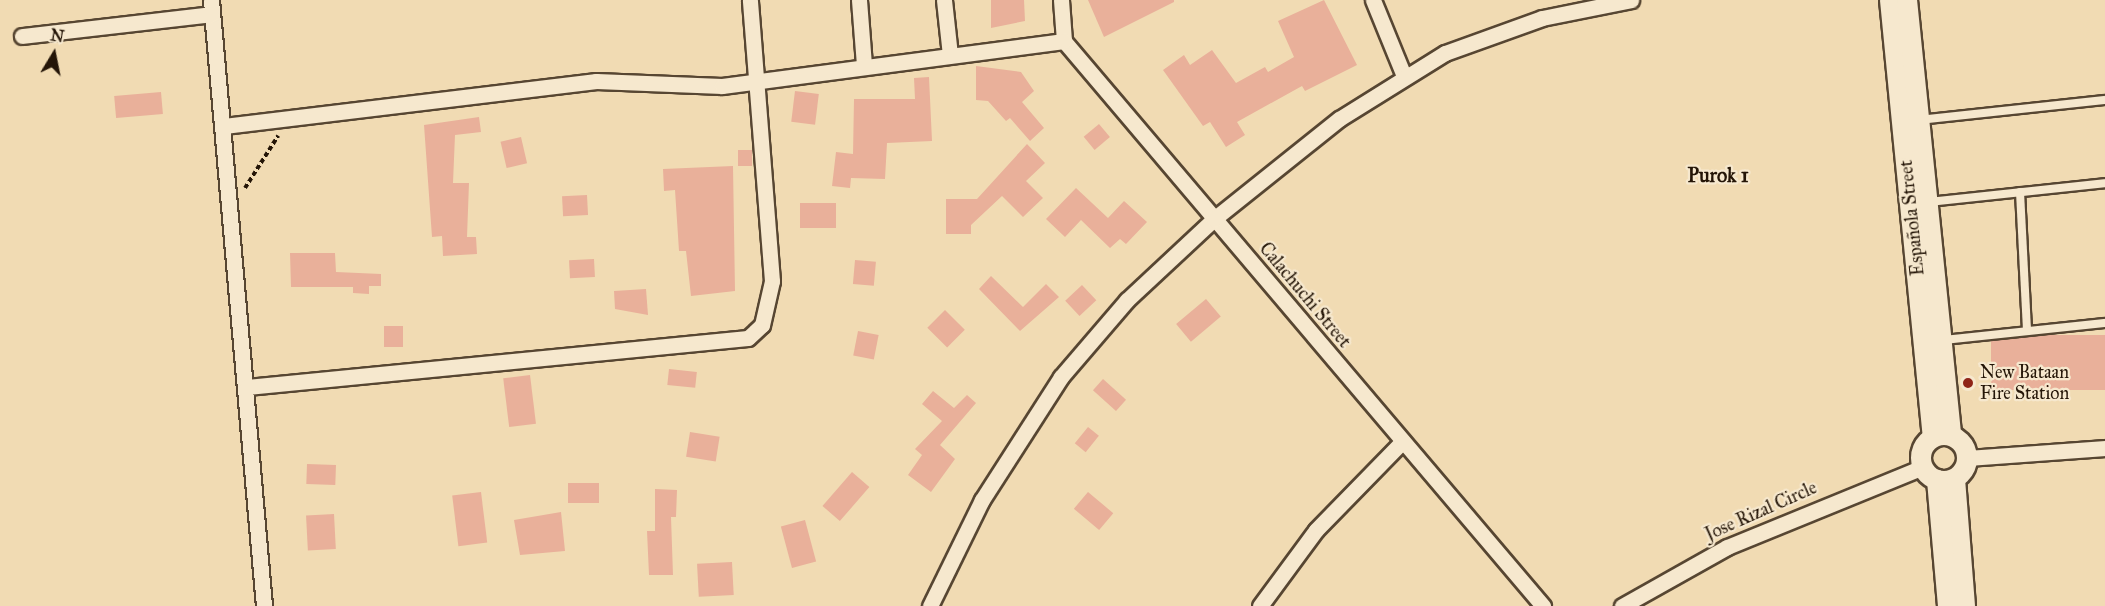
<!DOCTYPE html>
<meta charset="utf-8">
<style>
body{margin:0}
#map{position:relative;width:2105px;height:606px;overflow:hidden;background:#f1dbb3;font-family:"IM FELL Great Primer",serif}
div>[style]{position:absolute}
.building>*{inset:0;background:#e9b09a;transform-origin:0 0}
.path>*{height:4px;margin-top:-2px;transform-origin:0;background:repeating-linear-gradient(90deg,#241507 0 4.5px,transparent 0 7.5px)}
.roads{filter:drop-shadow(2px 0 #574632) drop-shadow(-2px 0 #574632) drop-shadow(0 2px #574632) drop-shadow(0 -2px #574632)}
.service>*{height:8px;margin:-4px;padding:0 4px;transform-origin:4px;border-radius:4px;background:#f6e8ce}
.minor>*{height:15px;margin:-7.5px;padding:0 7.5px;transform-origin:7.5px;border-radius:7.5px;background:#f6e8ce}
.tertiary>*{height:20px;margin:-10px;padding:0 10px;transform-origin:10px;border-radius:10px;background:#f6e8ce}
.tertiary>.ring{margin:-10px;padding:0;box-sizing:content-box;background:none;border:20px solid #f6e8ce;border-radius:50%}
.dots>*{width:16px;height:16px;translate:-50% -50%;box-sizing:border-box;border:3px solid #f6e8ce;border-radius:50%}
span{translate:-50% -50%;white-space:nowrap;text-align:center;line-height:1.15;-webkit-text-stroke:4.5px #f6e8ce;paint-order:stroke}
.street-label{font-size:18px;color:#241507}
.poi-label{font-size:18px;color:#241507}
.left{translate:0 -50%;text-align:left}
.neighbourhood-label{font-size:20px;color:#241507;font-weight:700}
.north{position:absolute;left:24px;top:24px;width:60px;height:60px;-webkit-text-stroke:4px #f6e8ce;paint-order:stroke;rotate:10deg;font-size:16px;font-weight:700;line-height:24px;text-align:center;color:#241507}
.north::after{content:'';display:block;margin:auto;width:21px;height:27px;background:#241507;clip-path:polygon(50% 0,100% 100%,50% 72%,0 100%)}
</style>
<div id="map">
<div class="building">
<i style="clip-path:polygon(991px 0,1024px 0,1025px 21px,991px 28px)"></i>
<i style="clip-path:polygon(1088px 0,1174px 0,1174px 2px,1104px 37px)"></i>
<i style="clip-path:polygon(1324px 0,1357px 65px,1305px 91px,1302px 86px,1237px 122px,1245px 135px,1226px 147px,1210px 122px,1203px 126px,1163px 70px,1184px 55px,1190px 65px,1212px 50px,1236px 83px,1265px 67px,1268px 72px,1294px 57px,1278px 21px)"></i>
<i style="clip-path:polygon(976px 66px,1021px 72px,1034px 91px,1022px 102px,1044px 128px,1030px 141px,1010px 118px,1006px 121px,988px 101px,976px 100px)"></i>
<i style="clip-path:polygon(929px 77px,932px 141px,887px 143px,885px 179px,851px 178px,850px 188px,832px 186px,836px 152px,853px 154px,854px 99px,915px 99px,914px 78px)"></i>
<i style="left:795px;top:91px;width:24px;height:31px;rotate:7deg"></i>
<i style="left:161px;top:92px;width:22px;height:47px;rotate:85deg"></i>
<i style="clip-path:polygon(479px 117px,481px 132px,455px 135px,453px 183px,469px 183px,467px 237px,476px 237px,477px 254px,443px 256px,442px 236px,432px 237px,424px 125px)"></i>
<i style="left:1099px;top:124px;width:17px;height:20px;rotate:50deg"></i>
<i style="left:521px;top:137px;width:27px;height:21px;rotate:77deg"></i>
<i style="clip-path:polygon(1027px 144px,1045px 163px,1026px 181px,1043px 198px,1023px 217px,1002px 196px,971px 225px,971px 234px,946px 234px,946px 199px,977px 199px)"></i>
<i style="left:738px;top:150px;width:14px;height:16px"></i>
<i style="clip-path:polygon(733px 166px,735px 291px,691px 296px,686px 251px,679px 251px,675px 190px,664px 191px,663px 169px)"></i>
<i style="clip-path:polygon(1076px 188px,1108px 218px,1124px 201px,1147px 222px,1126px 244px,1120px 239px,1110px 248px,1081px 220px,1065px 237px,1046px 219px)"></i>
<i style="left:587px;top:195px;width:20px;height:25px;rotate:87deg"></i>
<i style="left:800px;top:203px;width:36px;height:25px"></i>
<i style="clip-path:polygon(290px 253px,335px 253px,336px 272px,381px 274px,381px 286px,369px 286px,369px 294px,353px 293px,353px 287px,291px 287px)"></i>
<i style="left:594px;top:259px;width:18px;height:25px;rotate:87deg"></i>
<i style="left:855px;top:260px;width:21px;height:24px;rotate:5deg"></i>
<i style="clip-path:polygon(991px 276px,1023px 307px,1046px 284px,1059px 297px,1020px 331px,979px 289px)"></i>
<i style="left:1082px;top:285px;width:21px;height:23px;rotate:47deg"></i>
<i style="clip-path:polygon(646px 289px,648px 315px,615px 309px,614px 291px)"></i>
<i style="left:1206px;top:299px;width:23px;height:39px;rotate:50deg"></i>
<i style="left:945px;top:310px;width:28px;height:25px;rotate:45deg"></i>
<i style="left:384px;top:326px;width:19px;height:21px"></i>
<i style="left:858px;top:331px;width:21px;height:25px;rotate:11deg"></i>
<i style="left:2105px;top:335px;width:55px;height:114px;rotate:90deg"></i>
<i style="left:669px;top:369px;width:28px;height:16px;rotate:6deg"></i>
<i style="left:530px;top:375px;width:49px;height:27px;rotate:83deg"></i>
<i style="left:1103px;top:379px;width:31px;height:15px;rotate:42deg"></i>
<i style="clip-path:polygon(933px 391px,954px 408px,967px 395px,976px 403px,940px 445px,955px 459px,931px 492px,908px 475px,922px 455px,915px 449px,942px 421px,922px 404px)"></i>
<i style="left:1088px;top:427px;width:14px;height:21px;rotate:39deg"></i>
<i style="left:690px;top:432px;width:30px;height:25px;rotate:9deg"></i>
<i style="left:307px;top:464px;width:29px;height:20px;rotate:2deg"></i>
<i style="left:852px;top:472px;width:23px;height:45px;rotate:41deg"></i>
<i style="left:599px;top:483px;width:20px;height:31px;rotate:90deg"></i>
<i style="clip-path:polygon(655px 489px,677px 490px,676px 517px,671px 517px,673px 575px,649px 575px,647px 531px,655px 531px)"></i>
<i style="left:481px;top:492px;width:51px;height:29px;rotate:83deg"></i>
<i style="left:1088px;top:492px;width:33px;height:22px;rotate:40deg"></i>
<i style="clip-path:polygon(561px 512px,565px 551px,520px 555px,514px 520px)"></i>
<i style="left:334px;top:514px;width:35px;height:28px;rotate:87deg"></i>
<i style="left:805px;top:520px;width:43px;height:25px;rotate:75deg"></i>
<i style="left:732px;top:562px;width:33px;height:35px;rotate:87deg"></i>
</div>
<div class="path">
<i style="left:245px;top:188px;width:62px;rotate:-57.6deg"></i>
</div>
<div class="roads">
<div class="service">
<i style="left:1918px;top:120px;width:188px;rotate:-6.1deg"></i>
<i style="left:2020px;top:192px;width:139px;rotate:87.1deg"></i>
<i style="left:1928px;top:202px;width:178px;rotate:-6.1deg"></i>
<i style="left:1943px;top:340px;width:163px;rotate:-6deg"></i>
</div>
<div class="minor">
<i style="left:211px;top:0;width:608px;rotate:85deg"></i>
<i style="left:859px;top:0;width:65px;rotate:85.6deg"></i>
<i style="left:944px;top:0;width:55px;rotate:83.8deg"></i>
<i style="left:1061px;top:0;width:41px;rotate:85.8deg"></i>
<i style="left:1064px;top:41px;width:741px;rotate:49.71deg"></i>
<i style="left:1373px;top:0;width:82px;rotate:67.8deg"></i>
<i style="left:22px;top:36px;width:191px;rotate:-6.6deg"></i>
<i style="left:224px;top:126px;width:375px;rotate:-6.9deg"></i>
<i style="left:596px;top:81px;width:126px;rotate:2.3deg"></i>
<i style="left:722px;top:86px;width:345px;rotate:-7.5deg"></i>
<i style="left:247px;top:387px;width:503px;rotate:-5.59deg"></i>
<i style="left:748px;top:338px;width:19px;rotate:-43deg"></i>
<i style="left:762px;top:325px;width:45px;rotate:-77.2deg"></i>
<i style="left:772px;top:281px;width:282px;rotate:-94.5deg"></i>
<i style="left:1968px;top:458px;width:137px;rotate:-4.2deg"></i>
<i style="left:930px;top:606px;width:118px;rotate:-63.9deg"></i>
<i style="left:982px;top:500px;width:146px;rotate:-57.3deg"></i>
<i style="left:1061px;top:377px;width:101px;rotate:-49.4deg"></i>
<i style="left:1127px;top:300px;width:119px;rotate:-43deg"></i>
<i style="left:1214px;top:219px;width:160px;rotate:-38.7deg"></i>
<i style="left:1339px;top:119px;width:125px;rotate:-31.9deg"></i>
<i style="left:1445px;top:53px;width:103px;rotate:-19.8deg"></i>
<i style="left:1542px;top:18px;width:91px;rotate:-11.4deg"></i>
<i style="left:1260px;top:606px;width:94px;rotate:-53.6deg"></i>
<i style="left:1316px;top:530px;width:124px;rotate:-45.7deg"></i>
<i style="left:1622px;top:606px;width:120px;rotate:-29.3deg"></i>
<i style="left:1727px;top:547px;width:212px;rotate:-22.2deg"></i>
</div>
<div class="tertiary">
<i style="left:1890px;top:0;width:439px;rotate:84.4deg"></i>
<i style="left:1907px;top:0;width:437px;rotate:84.2deg"></i>
<i class="ring" style="left:1921px;top:435px;width:26px;height:26px"></i>
<i style="left:1955px;top:479px;width:127px;rotate:85.5deg"></i>
<i style="left:1937px;top:480px;width:126px;rotate:85deg"></i>
</div>
</div>
<div class="dots">
<i style="left:1968px;top:383px;background:#8f2418"></i>
</div>
<div class="street-label">
<span style="left:1912px;top:218px;rotate:-96deg">Española Street</span>
<span style="left:1305px;top:295px;rotate:50deg">Calachuchi Street</span>
<span style="left:1761px;top:511px;rotate:-24deg">Jose Rizal Circle</span>
</div>
<div class="poi-label">
<span class="left" style="left:1980px;top:383px">New Bataan<br>Fire Station</span>
</div>
<div class="neighbourhood-label">
<span style="left:1718px;top:175px">Purok 1</span>
</div>
<div class="north">N</div>
</div>
